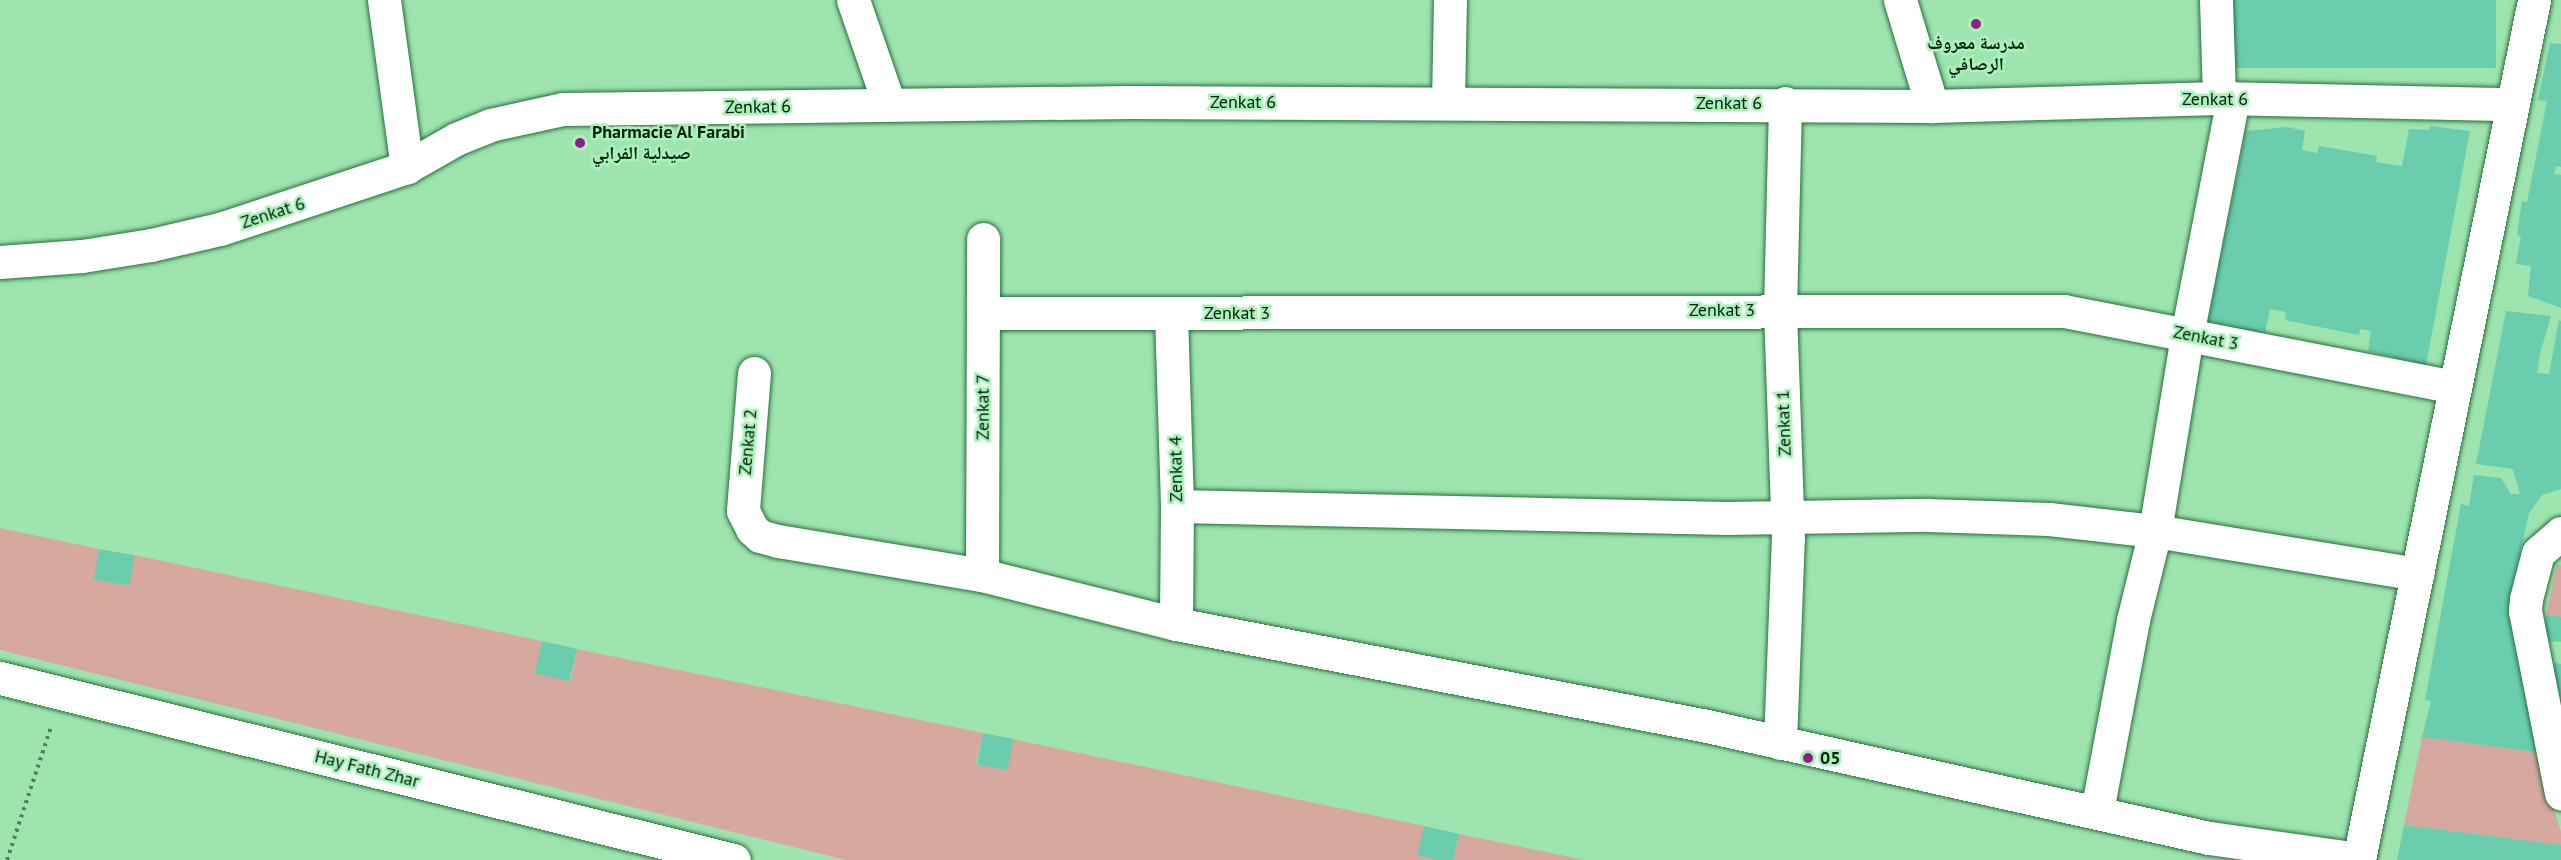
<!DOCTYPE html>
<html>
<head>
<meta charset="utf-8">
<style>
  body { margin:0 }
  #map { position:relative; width:2561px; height:860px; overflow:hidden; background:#9de4ae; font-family:"PT Sans","Noto Naskh Arabic",sans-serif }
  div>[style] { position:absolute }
  .green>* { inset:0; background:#d7a89f }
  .building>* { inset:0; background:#6acdae; transform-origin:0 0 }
  .path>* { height:4px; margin-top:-2px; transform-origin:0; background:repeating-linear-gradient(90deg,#4e7f5b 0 3px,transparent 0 7.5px) }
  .roads { filter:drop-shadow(0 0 2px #276e3e) drop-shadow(0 0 2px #276e3e) }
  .street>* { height:33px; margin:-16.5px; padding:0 16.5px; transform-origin:16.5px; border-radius:16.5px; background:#fff }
  .secondary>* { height:33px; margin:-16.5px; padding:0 16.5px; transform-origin:16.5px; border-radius:16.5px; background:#fff }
  .dots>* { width:16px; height:16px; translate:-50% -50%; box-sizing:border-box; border:3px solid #aaf2ba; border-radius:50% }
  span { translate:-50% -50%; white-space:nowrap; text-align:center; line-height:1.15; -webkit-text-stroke:5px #aaf2ba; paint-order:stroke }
  .poi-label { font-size:18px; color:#031f0c; font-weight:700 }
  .left { translate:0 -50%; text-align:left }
  .street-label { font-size:18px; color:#031f0c }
</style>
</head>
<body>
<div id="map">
  <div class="green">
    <div style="clip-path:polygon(0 528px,99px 549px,94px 579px,128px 586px,134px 555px,542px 641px,536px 673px,571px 680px,577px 649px,983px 733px,976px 764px,1006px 770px,1013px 739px,1424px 826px,1418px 855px,1439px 860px,846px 860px,0 650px)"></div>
    <div style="clip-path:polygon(2557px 565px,2561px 565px,2561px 617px,2546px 615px)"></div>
    <div style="clip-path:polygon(2422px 737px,2536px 752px,2561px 832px,2561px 845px,2404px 825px)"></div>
    <div style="clip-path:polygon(1459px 834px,1585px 860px,1453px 860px)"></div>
  </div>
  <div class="building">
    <div style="left:2229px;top:0;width:267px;height:68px"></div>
    <div style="clip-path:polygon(2550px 43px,2561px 44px,2561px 167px,2556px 166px,2554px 174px,2561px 175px,2561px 308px,2528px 296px,2531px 266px,2516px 264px,2521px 236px,2517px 235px,2522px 201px,2527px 202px,2547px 101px,2538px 100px)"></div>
    <div style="clip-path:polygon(2430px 126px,2470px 131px,2426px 365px,2368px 351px,2371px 331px,2360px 329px,2359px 335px,2285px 320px,2286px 312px,2270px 309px,2265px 334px,2208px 321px,2246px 131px,2287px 127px,2305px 131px,2302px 150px,2317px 153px,2319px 146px,2377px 156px,2376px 162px,2402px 166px,2409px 129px,2429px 130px)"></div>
    <div style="clip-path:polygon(2506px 311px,2551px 316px,2540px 353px,2537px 373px,2549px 374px,2559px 320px,2561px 321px,2561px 489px,2542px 495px,2529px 513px,2511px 595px,2536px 752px,2422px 737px,2431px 701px,2425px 700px,2461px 504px,2469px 506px,2474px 475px,2501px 478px,2511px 494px,2520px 494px,2513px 469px,2476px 464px)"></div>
    <div style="left:99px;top:549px;width:36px;height:31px;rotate:10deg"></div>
    <div style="clip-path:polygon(2546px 615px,2561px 617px,2561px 642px,2544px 641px)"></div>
    <div style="left:542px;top:641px;width:36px;height:33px;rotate:13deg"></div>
    <div style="clip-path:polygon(2548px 662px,2561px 664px,2561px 713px)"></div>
    <div style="left:983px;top:733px;width:31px;height:32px;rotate:11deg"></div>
    <div style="clip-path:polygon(2404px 825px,2561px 845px,2561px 860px,2397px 860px)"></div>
    <div style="left:1424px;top:826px;width:36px;height:30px;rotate:13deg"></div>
  </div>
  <div class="path">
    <div style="left:7px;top:860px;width:140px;rotate:-71.7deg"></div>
  </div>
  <div class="roads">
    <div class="street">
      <div style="left:384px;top:0;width:169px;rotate:82.2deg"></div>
      <div style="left:853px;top:0;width:110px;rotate:70.9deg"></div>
      <div style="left:1900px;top:0;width:111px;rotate:73.2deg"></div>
      <div style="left:2216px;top:0;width:98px;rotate:88.2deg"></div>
      <div style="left:1448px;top:102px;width:102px;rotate:-88.9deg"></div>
      <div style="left:0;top:262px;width:82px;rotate:-4.2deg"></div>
      <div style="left:82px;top:256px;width:70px;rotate:-9.1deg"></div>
      <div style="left:151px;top:245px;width:71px;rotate:-13.1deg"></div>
      <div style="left:220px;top:229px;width:197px;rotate:-18.3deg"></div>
      <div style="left:407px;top:167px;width:56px;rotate:-29.7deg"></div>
      <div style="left:456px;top:139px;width:37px;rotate:-22deg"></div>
      <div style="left:490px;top:125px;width:75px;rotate:-12.4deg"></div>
      <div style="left:563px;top:109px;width:567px;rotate:-0.71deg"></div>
      <div style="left:1130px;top:102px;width:802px;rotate:0.29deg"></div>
      <div style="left:1932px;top:106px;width:287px;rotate:-1.6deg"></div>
      <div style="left:2219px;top:98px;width:293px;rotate:1.2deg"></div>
      <div style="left:983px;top:313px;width:1081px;rotate:-0.11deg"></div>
      <div style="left:2064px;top:311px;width:398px;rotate:11deg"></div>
      <div style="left:1171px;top:314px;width:192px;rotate:88.2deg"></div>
      <div style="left:1177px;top:506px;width:118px;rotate:90.5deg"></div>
      <div style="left:754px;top:373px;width:138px;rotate:94.6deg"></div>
      <div style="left:743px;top:511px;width:20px;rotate:63deg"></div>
      <div style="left:752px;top:529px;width:11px;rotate:41deg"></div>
      <div style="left:760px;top:536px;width:19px;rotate:16deg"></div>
      <div style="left:778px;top:541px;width:207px;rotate:9.5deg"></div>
      <div style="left:982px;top:575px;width:200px;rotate:14.2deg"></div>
      <div style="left:1176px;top:624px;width:541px;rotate:10.87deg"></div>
      <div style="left:1707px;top:726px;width:514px;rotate:12.58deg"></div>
      <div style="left:2209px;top:838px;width:151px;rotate:8deg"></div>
      <div style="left:2359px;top:859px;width:877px;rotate:-78.48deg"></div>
      <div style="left:1177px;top:506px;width:550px;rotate:1.25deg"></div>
      <div style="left:1727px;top:518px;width:201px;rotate:-0.9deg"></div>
      <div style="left:1928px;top:515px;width:121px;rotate:1.9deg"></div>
      <div style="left:2049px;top:519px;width:107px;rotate:6.5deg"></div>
      <div style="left:2155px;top:531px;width:266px;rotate:9.3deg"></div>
      <div style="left:2561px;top:533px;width:30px;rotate:139deg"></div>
      <div style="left:2538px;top:553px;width:48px;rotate:104.6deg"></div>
      <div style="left:2526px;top:599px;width:12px;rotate:95deg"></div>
      <div style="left:2525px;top:611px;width:186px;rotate:78.8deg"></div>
      <div style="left:982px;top:575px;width:336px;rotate:-89.8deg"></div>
      <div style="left:1780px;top:743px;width:204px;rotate:-87.8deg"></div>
      <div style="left:1788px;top:539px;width:229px;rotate:-92deg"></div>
      <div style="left:1780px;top:310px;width:207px;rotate:-88.6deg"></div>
      <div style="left:2097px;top:811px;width:194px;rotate:-79.3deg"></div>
      <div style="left:2133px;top:620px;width:92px;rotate:-76.1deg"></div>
      <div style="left:2155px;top:531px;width:199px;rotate:-80.7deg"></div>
      <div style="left:2187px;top:335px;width:241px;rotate:-79deg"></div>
    </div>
    <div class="secondary">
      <div style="left:0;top:678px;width:756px;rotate:13.93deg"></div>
    </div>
  </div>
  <div class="dots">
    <div style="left:1976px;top:24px;background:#8c2085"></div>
    <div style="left:580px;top:143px;background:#8c2085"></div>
    <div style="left:1808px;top:758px;background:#8c2085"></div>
  </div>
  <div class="poi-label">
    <span style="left:1976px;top:54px">مدرسة معروف<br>الرصافي</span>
    <span class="left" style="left:592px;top:143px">Pharmacie Al Farabi<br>صيدلية الفرابي</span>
    <span class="left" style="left:1820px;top:758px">05</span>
  </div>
  <div class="street-label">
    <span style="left:2215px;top:99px">Zenkat 6</span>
    <span style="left:1243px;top:102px">Zenkat 6</span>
    <span style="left:1729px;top:103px">Zenkat 6</span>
    <span style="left:758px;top:107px;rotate:-1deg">Zenkat 6</span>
    <span style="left:273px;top:213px;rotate:-18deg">Zenkat 6</span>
    <span style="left:1722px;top:310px">Zenkat 3</span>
    <span style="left:1237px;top:313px">Zenkat 3</span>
    <span style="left:2206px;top:338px;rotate:11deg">Zenkat 3</span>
    <span style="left:983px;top:407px;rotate:-90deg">Zenkat 7</span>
    <span style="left:1784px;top:423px;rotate:-92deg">Zenkat 1</span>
    <span style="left:748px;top:442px;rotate:-85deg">Zenkat 2</span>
    <span style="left:1176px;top:469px;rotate:-91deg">Zenkat 4</span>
    <span style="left:367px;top:769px;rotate:14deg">Hay Fath Zhar</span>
  </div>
</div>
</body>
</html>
